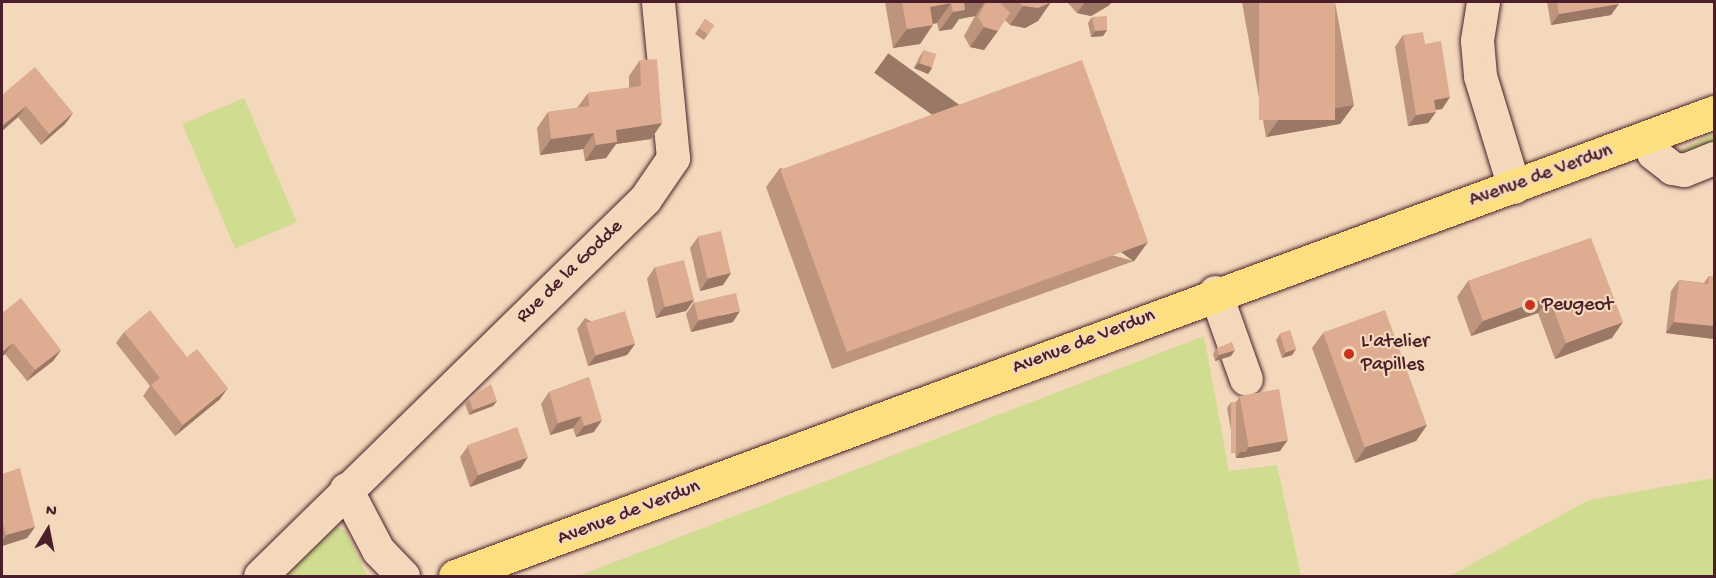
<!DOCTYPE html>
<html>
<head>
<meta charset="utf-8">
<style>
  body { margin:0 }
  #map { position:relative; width:1716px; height:578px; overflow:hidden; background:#f4d8bb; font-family:"Gochi Hand",sans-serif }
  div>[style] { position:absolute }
  .green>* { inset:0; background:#d0dc90; transform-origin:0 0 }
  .roads { filter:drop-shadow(0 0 2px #4a1f2b) drop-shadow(0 0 2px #4a1f2b) }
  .minor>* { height:33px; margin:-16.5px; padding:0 16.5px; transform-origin:16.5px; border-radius:16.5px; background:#f4d8bb }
  .major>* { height:33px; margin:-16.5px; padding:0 16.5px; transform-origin:16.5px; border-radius:16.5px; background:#fddf80 }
  .wall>* { inset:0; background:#bf947d; transform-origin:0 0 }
  .shaded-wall>* { inset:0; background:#9b7866; transform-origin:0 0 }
  .building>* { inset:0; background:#deac91; transform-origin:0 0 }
  .dots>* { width:16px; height:16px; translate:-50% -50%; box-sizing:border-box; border:3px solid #f4d8bb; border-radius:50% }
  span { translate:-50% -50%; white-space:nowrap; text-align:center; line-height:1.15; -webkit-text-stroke:4.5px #f4d8bb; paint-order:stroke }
  .street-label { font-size:20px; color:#4a1f2b }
  .poi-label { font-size:20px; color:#4a1f2b }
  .left { translate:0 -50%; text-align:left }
  .frame { position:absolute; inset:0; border:3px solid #4a1f2b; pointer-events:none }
  .north { position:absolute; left:18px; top:500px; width:60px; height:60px; -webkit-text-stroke:4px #f4d8bb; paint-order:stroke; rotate:10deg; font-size:16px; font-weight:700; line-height:24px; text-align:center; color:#4a1f2b }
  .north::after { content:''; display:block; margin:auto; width:21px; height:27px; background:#4a1f2b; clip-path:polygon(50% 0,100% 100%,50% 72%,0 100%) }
</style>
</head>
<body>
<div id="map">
  <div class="green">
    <div style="left:244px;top:98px;width:135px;height:67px;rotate:67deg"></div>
    <div style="clip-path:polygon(1714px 133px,1714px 148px,1692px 156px,1680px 150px)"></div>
    <div style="clip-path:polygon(1204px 336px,1229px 471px,1277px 465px,1301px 576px,578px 576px)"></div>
    <div style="clip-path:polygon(1714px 478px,1714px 576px,1450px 576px,1589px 500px)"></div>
    <div style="clip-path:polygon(334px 526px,346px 531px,367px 576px,283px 576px)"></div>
  </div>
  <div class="roads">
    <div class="minor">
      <div style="left:1483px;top:2px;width:39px;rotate:99deg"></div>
      <div style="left:1477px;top:41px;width:35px;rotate:85deg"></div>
      <div style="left:1480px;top:76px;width:116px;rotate:73deg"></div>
      <div style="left:1646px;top:137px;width:17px;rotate:66deg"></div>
      <div style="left:1653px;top:153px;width:24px;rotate:38deg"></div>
      <div style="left:1672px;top:168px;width:12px;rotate:9deg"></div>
      <div style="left:1684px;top:170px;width:32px;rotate:-22deg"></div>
      <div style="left:1215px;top:292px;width:92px;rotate:70.4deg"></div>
      <div style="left:346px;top:489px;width:69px;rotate:62.3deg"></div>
      <div style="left:378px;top:550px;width:36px;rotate:46deg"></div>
      <div style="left:260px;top:576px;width:539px;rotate:-44.4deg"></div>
      <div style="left:645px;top:199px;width:50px;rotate:-55.7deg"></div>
      <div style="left:673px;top:158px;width:157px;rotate:-95.5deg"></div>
    </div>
    <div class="major">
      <div style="left:455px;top:576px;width:1342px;rotate:-20.23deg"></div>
    </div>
  </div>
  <div class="wall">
    <div style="clip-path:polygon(885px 2px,1054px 2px,1051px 2px,1038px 21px,1025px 28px,1010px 25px,1005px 20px,984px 50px,970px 47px,964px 36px,975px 16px,959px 19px,952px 29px,939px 31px,937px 23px,933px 24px,920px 44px,893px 48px)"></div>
    <div style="clip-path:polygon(1067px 2px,1112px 2px,1108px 6px,1091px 16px,1077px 13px)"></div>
    <div style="clip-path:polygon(1242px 2px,1335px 2px,1354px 105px,1340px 124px,1266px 137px)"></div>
    <div style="clip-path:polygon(1547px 2px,1618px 2px,1611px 15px,1551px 25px)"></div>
    <div style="clip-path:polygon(1092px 17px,1107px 30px,1103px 36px,1091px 37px,1088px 23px)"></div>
    <div style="left:705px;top:19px;width:11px;height:18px;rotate:34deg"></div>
    <div style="clip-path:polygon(1403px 35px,1425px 44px,1450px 97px,1442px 109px,1435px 110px,1436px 112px,1428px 123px,1408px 126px,1395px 47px)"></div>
    <div style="clip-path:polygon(924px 50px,932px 68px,928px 74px,914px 68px,920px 56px)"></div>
    <div style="clip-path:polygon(640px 60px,662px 123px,651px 139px,616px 144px,606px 158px,585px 161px,583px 149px,540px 155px,537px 128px,548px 112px,577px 108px,588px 93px,629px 88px,629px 76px)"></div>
    <div style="clip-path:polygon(2px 95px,73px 113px,65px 124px,41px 145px,18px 117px,2px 131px)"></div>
    <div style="clip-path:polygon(780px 168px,1134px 261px,832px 369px,766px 187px)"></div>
    <div style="clip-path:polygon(698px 237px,731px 273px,723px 285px,700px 291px,690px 248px)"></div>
    <div style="clip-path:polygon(1591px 238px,1612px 338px,1555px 359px,1538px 313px,1471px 336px,1457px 297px,1468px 281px)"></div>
    <div style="clip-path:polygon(655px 267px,694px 300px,686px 311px,656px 318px,647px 279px)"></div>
    <div style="clip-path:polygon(1709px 276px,1714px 276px,1714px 339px,1666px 333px,1671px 291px,1679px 280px,1704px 283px)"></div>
    <div style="clip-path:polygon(694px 302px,733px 322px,691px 332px,686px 314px)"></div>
    <div style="clip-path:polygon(2px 313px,61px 350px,53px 361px,27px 381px,5px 354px)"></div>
    <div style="clip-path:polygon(585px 318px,635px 344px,627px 355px,588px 366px,577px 329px)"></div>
    <div style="clip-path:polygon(124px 332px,220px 399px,175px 436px,143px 396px,150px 386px,116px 343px)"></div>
    <div style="clip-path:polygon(1323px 333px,1427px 425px,1416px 441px,1355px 463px,1312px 348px)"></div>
    <div style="clip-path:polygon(1280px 334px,1296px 349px,1292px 355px,1282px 358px,1276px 340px)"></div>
    <div style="clip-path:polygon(1217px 348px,1231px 356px,1215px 361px,1213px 354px)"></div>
    <div style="clip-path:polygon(589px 377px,594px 432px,576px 437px,573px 428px,550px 435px,541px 404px,549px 392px)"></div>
    <div style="clip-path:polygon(1240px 397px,1280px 451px,1241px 458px,1236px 458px,1227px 408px,1231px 402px,1236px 402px)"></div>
    <div style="clip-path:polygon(469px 398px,497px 401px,493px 406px,469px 415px,465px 404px)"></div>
    <div style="clip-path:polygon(468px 446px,521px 468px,470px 487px,460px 457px)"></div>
    <div style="clip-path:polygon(2px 474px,35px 527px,27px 538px,2px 546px)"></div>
  </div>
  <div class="shaded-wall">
    <div style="clip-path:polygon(964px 2px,985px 2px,975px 16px,959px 19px,952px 29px,939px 31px,953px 12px)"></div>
    <div style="clip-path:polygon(1047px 2px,1054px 2px,1051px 2px,1038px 21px,1025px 28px,1010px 25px,1023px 6px)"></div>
    <div style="clip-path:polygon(1085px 2px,1112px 2px,1108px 6px,1091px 16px,1077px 13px)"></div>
    <div style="clip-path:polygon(951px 3px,937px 23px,917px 27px,930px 7px)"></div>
    <div style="clip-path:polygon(1619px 4px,1611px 15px,1551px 25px,1559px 14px)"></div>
    <div style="clip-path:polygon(933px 25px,920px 44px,893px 48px,907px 29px)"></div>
    <div style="clip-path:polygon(984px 27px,998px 31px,984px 50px,970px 47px)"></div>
    <div style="clip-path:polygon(1107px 30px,1103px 36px,1091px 37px,1095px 31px)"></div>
    <div style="clip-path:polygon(919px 63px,932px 68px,928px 74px,914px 68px)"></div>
    <div style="clip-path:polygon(1450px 97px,1442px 109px,1426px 111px,1434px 100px)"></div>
    <div style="clip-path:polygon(1354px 105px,1340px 124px,1266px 137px,1280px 118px)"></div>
    <div style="clip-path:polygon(26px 106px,18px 117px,2px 131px,2px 126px)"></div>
    <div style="clip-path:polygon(1436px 112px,1428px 123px,1408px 126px,1416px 115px)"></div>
    <div style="clip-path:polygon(73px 113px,65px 124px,41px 145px,49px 134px)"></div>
    <div style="clip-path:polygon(662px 123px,651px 139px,616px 144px,606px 158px,585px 161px,596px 145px,616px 130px)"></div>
    <div style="clip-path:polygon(594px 133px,583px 149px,540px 155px,551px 139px)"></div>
    <div style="left:1148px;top:242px;width:24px;height:321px;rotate:126deg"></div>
    <div style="clip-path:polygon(731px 273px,723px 285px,700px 291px,708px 279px)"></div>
    <div style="clip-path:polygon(1549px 297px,1538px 313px,1471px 336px,1483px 321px)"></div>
    <div style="clip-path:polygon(694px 300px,686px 311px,656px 318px,664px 307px)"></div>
    <div style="clip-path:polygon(740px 311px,733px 322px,691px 332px,698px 321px)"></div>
    <div style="clip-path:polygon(1623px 322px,1612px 338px,1555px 359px,1566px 343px)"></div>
    <div style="clip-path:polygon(1674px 322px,1714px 326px,1714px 339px,1666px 333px)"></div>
    <div style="clip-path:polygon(13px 343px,5px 354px,2px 357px,2px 352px)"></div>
    <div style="clip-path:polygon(635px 344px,627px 355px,588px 366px,596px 355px)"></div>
    <div style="clip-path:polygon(1296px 349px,1292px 355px,1282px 358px,1286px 352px)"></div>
    <div style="clip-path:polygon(61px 350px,53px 361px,27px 381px,35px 370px)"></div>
    <div style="clip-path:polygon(1235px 350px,1231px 356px,1215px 361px,1219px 355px)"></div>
    <div style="clip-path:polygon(228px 388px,220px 399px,175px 436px,183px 425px)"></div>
    <div style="clip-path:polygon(497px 401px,493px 406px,469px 415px,473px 410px)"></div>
    <div style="clip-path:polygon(581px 416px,573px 428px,550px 435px,558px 423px)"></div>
    <div style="clip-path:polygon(602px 420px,594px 432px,576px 437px,584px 426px)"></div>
    <div style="clip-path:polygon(1427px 425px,1416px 441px,1355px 463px,1366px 447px)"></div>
    <div style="clip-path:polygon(1288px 440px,1280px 451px,1241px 458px,1236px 458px,1240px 452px,1245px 452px,1249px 447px)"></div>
    <div style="clip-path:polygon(528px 457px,521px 468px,470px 487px,478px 475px)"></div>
    <div style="clip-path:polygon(35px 527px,27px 538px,2px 546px,2px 542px,6px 535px)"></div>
  </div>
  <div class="building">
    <div style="clip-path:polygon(902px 2px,964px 2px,965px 10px,953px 12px,951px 3px,930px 7px,933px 25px,907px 29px)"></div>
    <div style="clip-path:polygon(986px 2px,1000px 2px,1010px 13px,998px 31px,984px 27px,978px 17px)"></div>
    <div style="clip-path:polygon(1019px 2px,1052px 2px,1038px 8px,1023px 6px)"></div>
    <div style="left:1259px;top:2px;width:76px;height:118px"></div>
    <div style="clip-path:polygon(1557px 2px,1618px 2px,1619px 4px,1559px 14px)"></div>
    <div style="clip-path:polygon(1107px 16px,1107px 30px,1095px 31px,1092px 17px)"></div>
    <div style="left:705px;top:19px;width:11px;height:11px;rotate:34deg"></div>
    <div style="clip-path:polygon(1423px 32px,1425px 44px,1441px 41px,1450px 97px,1434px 100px,1436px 112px,1416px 115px,1403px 35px)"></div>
    <div style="left:924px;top:50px;width:13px;height:14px;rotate:18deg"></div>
    <div style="clip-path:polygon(657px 59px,662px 123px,616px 130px,617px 142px,596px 145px,594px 133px,551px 139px,548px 112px,589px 106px,588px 93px,641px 86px,640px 60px)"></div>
    <div style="left:1082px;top:60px;width:194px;height:321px;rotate:70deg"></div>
    <div style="clip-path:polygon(35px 67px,73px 113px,49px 134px,26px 106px,2px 126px,2px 95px)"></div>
    <div style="left:721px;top:231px;width:43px;height:24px;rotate:77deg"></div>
    <div style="clip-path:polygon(1591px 238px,1623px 322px,1566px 343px,1549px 297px,1483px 321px,1468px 281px)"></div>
    <div style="left:684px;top:260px;width:41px;height:30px;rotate:76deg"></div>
    <div style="clip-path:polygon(1709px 276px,1714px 276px,1714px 326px,1674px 322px,1679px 280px,1708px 284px)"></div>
    <div style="left:736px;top:293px;width:18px;height:43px;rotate:77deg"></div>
    <div style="clip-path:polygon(21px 298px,61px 350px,35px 370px,13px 343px,2px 352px,2px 313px)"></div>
    <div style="clip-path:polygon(150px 310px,187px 357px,197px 349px,228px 388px,183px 425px,151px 385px,160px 378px,124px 332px)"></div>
    <div style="left:1385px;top:310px;width:122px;height:66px;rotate:70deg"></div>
    <div style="left:625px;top:311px;width:34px;height:41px;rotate:73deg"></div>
    <div style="left:1290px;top:330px;width:20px;height:11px;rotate:72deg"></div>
    <div style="clip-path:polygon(1232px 342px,1235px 350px,1219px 355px,1217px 348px)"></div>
    <div style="clip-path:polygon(589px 377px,602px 420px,584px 426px,581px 416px,558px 423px,549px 392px)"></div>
    <div style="clip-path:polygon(491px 384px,497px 401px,473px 410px,469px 398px)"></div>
    <div style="left:1279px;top:389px;width:52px;height:40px;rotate:80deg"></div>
    <div style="left:1231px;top:402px;width:5px;height:51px"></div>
    <div style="left:517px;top:427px;width:32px;height:53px;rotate:70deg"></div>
    <div style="clip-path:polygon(20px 468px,35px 527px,6px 535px,2px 521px,2px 474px)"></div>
  </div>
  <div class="dots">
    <div style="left:1530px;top:305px;background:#c8321e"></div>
    <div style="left:1349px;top:354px;background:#c8321e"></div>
  </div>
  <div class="street-label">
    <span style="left:1541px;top:176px;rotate:-20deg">Avenue de Verdun</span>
    <span style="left:570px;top:272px;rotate:-44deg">Rue de la Godde</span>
    <span style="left:1084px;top:342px;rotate:-21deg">Avenue de Verdun</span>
    <span style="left:629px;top:513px;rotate:-21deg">Avenue de Verdun</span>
  </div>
  <div class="poi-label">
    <span class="left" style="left:1542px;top:305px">Peugeot</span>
    <span class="left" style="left:1361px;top:354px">L'atelier<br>Papilles</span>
  </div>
  <div class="frame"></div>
  <div class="north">N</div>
</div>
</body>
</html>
